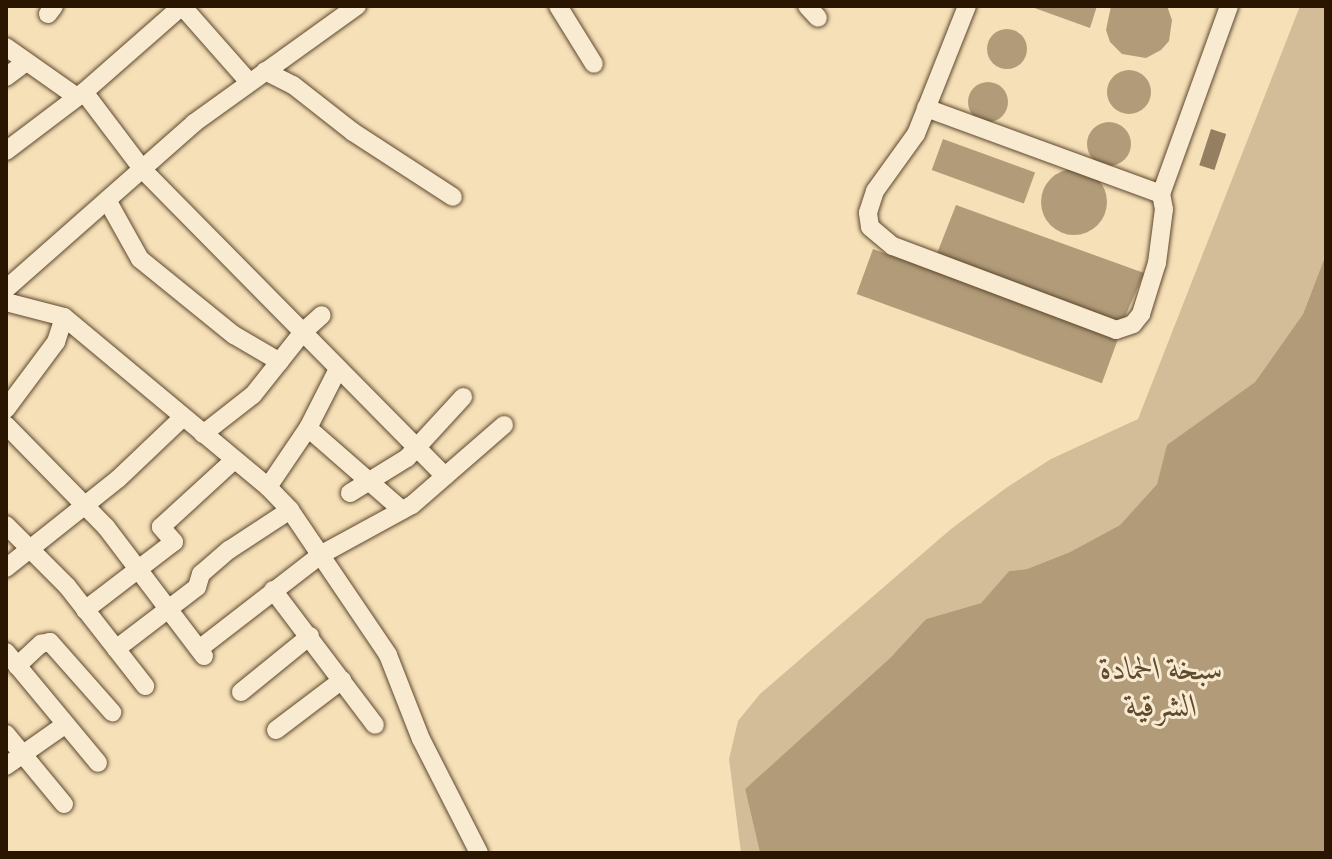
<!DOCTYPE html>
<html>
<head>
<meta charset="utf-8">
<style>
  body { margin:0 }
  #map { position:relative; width:1332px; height:859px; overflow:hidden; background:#f6e0b8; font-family:"IM FELL DW Pica",Amiri,serif }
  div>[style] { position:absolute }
  .green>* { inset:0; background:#d3bd99 }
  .water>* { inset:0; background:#b19b79; transform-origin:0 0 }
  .round { border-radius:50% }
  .building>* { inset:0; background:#947f60; transform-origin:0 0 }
  .roads { filter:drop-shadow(0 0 2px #5d482e) drop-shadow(0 0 2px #5d482e) }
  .minor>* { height:18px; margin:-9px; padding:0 9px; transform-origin:9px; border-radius:9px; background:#f9ebd1 }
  span { translate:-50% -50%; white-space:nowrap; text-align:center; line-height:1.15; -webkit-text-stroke:6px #f9ebd1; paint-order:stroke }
  .water-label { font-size:32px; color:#604b30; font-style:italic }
  .frame { position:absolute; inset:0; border:8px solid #2a1500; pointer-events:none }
</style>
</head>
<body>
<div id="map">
  <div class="green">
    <div style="clip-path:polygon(1300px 6px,1326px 6px,1326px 254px,1303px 314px,1255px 382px,1168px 445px,1157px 484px,1120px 525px,1070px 552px,1027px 569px,1009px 571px,981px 603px,926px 619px,890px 658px,745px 789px,760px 853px,741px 853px,729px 759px,738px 721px,760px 694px,951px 529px,1006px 488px,1051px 459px,1138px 419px)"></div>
  </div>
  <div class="water">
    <div style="clip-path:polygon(1029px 6px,1097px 6px,1090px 28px)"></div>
    <div style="clip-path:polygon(1111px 6px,1167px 6px,1172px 20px,1169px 41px,1161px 50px,1146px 58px,1122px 54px,1110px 42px,1106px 30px)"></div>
    <div class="round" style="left:987px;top:29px;width:40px;height:40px"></div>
    <div class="round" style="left:1107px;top:70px;width:44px;height:44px"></div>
    <div class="round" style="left:968px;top:82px;width:40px;height:40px"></div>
    <div class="round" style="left:1087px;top:122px;width:44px;height:44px"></div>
    <div style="left:943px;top:139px;width:98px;height:33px;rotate:20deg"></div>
    <div class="round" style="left:1041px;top:169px;width:66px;height:66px"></div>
    <div style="clip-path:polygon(956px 205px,1144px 273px,1124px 319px,1111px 321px,936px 256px)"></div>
    <div style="left:873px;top:249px;width:261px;height:48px;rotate:20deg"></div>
    <div style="clip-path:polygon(1326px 254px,1326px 853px,760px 853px,745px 789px,890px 658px,926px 619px,981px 603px,1009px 571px,1027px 569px,1070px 552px,1120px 525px,1157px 484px,1167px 445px,1255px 382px,1303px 314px)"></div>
  </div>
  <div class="building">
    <div style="left:1211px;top:129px;width:16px;height:38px;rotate:18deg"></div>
  </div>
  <div class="roads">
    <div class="minor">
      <div style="left:182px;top:6px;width:101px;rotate:48.6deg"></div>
      <div style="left:558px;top:6px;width:68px;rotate:58.2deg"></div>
      <div style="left:807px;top:6px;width:16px;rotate:47deg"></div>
      <div style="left:967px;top:6px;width:138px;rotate:111.7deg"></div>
      <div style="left:916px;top:134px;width:70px;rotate:125.7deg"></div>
      <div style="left:875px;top:191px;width:23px;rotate:108deg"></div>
      <div style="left:868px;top:213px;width:14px;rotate:82deg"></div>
      <div style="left:870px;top:227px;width:30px;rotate:40deg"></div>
      <div style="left:893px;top:246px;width:238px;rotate:20.6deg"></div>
      <div style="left:1116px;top:330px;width:18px;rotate:-19deg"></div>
      <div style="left:1133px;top:324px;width:13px;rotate:-51deg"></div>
      <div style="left:1141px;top:314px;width:53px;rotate:-72.6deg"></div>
      <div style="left:1157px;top:263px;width:54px;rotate:-82.6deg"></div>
      <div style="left:1164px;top:209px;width:15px;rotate:-101deg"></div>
      <div style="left:1161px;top:194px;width:200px;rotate:-70.1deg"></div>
      <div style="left:48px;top:14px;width:10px;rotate:-53deg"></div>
      <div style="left:6px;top:47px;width:87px;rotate:35.2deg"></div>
      <div style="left:265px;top:71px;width:31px;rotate:27deg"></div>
      <div style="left:293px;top:85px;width:76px;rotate:38.1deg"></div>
      <div style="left:353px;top:132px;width:119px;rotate:33deg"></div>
      <div style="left:6px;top:77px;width:25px;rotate:-37deg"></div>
      <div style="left:84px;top:92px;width:98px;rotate:52.9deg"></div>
      <div style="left:143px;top:170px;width:430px;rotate:45.4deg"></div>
      <div style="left:926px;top:108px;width:250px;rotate:20.1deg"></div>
      <div style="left:6px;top:151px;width:98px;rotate:-37.1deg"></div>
      <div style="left:84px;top:92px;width:130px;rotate:-41.3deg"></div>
      <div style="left:107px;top:200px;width:68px;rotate:60.8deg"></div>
      <div style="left:140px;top:259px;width:121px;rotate:39deg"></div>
      <div style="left:234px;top:335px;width:53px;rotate:30.4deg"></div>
      <div style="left:6px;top:289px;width:251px;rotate:-41.4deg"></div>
      <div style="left:194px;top:123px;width:201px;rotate:-35.7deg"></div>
      <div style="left:6px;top:302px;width:60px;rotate:14.5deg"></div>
      <div style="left:64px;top:317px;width:266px;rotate:39.8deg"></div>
      <div style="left:268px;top:487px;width:32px;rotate:46deg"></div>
      <div style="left:290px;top:510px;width:175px;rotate:55.9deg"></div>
      <div style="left:388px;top:655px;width:90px;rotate:68.6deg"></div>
      <div style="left:421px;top:739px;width:128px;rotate:63deg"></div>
      <div style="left:6px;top:409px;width:84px;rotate:-53.3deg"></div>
      <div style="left:56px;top:342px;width:26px;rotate:-72deg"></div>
      <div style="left:6px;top:425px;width:143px;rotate:45.6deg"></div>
      <div style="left:106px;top:527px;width:162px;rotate:52.8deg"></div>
      <div style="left:308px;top:428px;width:125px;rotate:41.1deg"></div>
      <div style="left:203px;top:434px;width:63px;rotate:-38deg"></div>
      <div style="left:253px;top:395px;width:80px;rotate:-51.6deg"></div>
      <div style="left:303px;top:332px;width:25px;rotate:-42deg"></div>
      <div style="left:268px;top:487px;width:71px;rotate:-55.9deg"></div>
      <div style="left:308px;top:428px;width:66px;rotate:-63deg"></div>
      <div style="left:350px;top:493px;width:67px;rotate:-31.6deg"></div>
      <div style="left:407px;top:458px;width:83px;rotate:-47.4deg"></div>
      <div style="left:6px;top:525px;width:86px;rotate:45deg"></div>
      <div style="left:67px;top:586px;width:127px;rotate:52deg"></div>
      <div style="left:6px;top:568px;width:143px;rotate:-38.5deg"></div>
      <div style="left:118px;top:479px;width:90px;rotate:-43.6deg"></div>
      <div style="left:273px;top:590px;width:169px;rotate:52.9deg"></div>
      <div style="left:85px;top:610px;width:112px;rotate:-37.4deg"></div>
      <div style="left:174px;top:542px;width:20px;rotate:-131deg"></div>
      <div style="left:161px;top:527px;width:99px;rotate:-42.5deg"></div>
      <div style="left:116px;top:649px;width:102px;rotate:-37.4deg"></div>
      <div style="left:197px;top:587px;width:14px;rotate:-73deg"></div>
      <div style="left:201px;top:574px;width:37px;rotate:-41deg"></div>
      <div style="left:229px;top:550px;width:73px;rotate:-33.3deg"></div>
      <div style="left:199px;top:649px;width:155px;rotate:-37.7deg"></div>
      <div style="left:322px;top:554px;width:102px;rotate:-28.6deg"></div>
      <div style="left:412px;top:505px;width:122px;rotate:-41deg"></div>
      <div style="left:6px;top:652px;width:144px;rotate:50.3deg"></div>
      <div style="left:17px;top:666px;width:33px;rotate:-43deg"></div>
      <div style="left:41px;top:644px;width:9px;rotate:-13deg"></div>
      <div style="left:50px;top:642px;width:94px;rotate:48.5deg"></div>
      <div style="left:241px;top:692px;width:89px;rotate:-39.1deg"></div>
      <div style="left:276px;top:730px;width:83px;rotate:-37.1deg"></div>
      <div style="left:6px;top:734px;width:91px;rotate:50.4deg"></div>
      <div style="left:6px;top:766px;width:73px;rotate:-35deg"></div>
    </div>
  </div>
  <div class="water-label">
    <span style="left:1162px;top:689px">سبخة الحمادة<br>الشرقية</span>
  </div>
  <div class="frame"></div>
</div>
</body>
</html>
